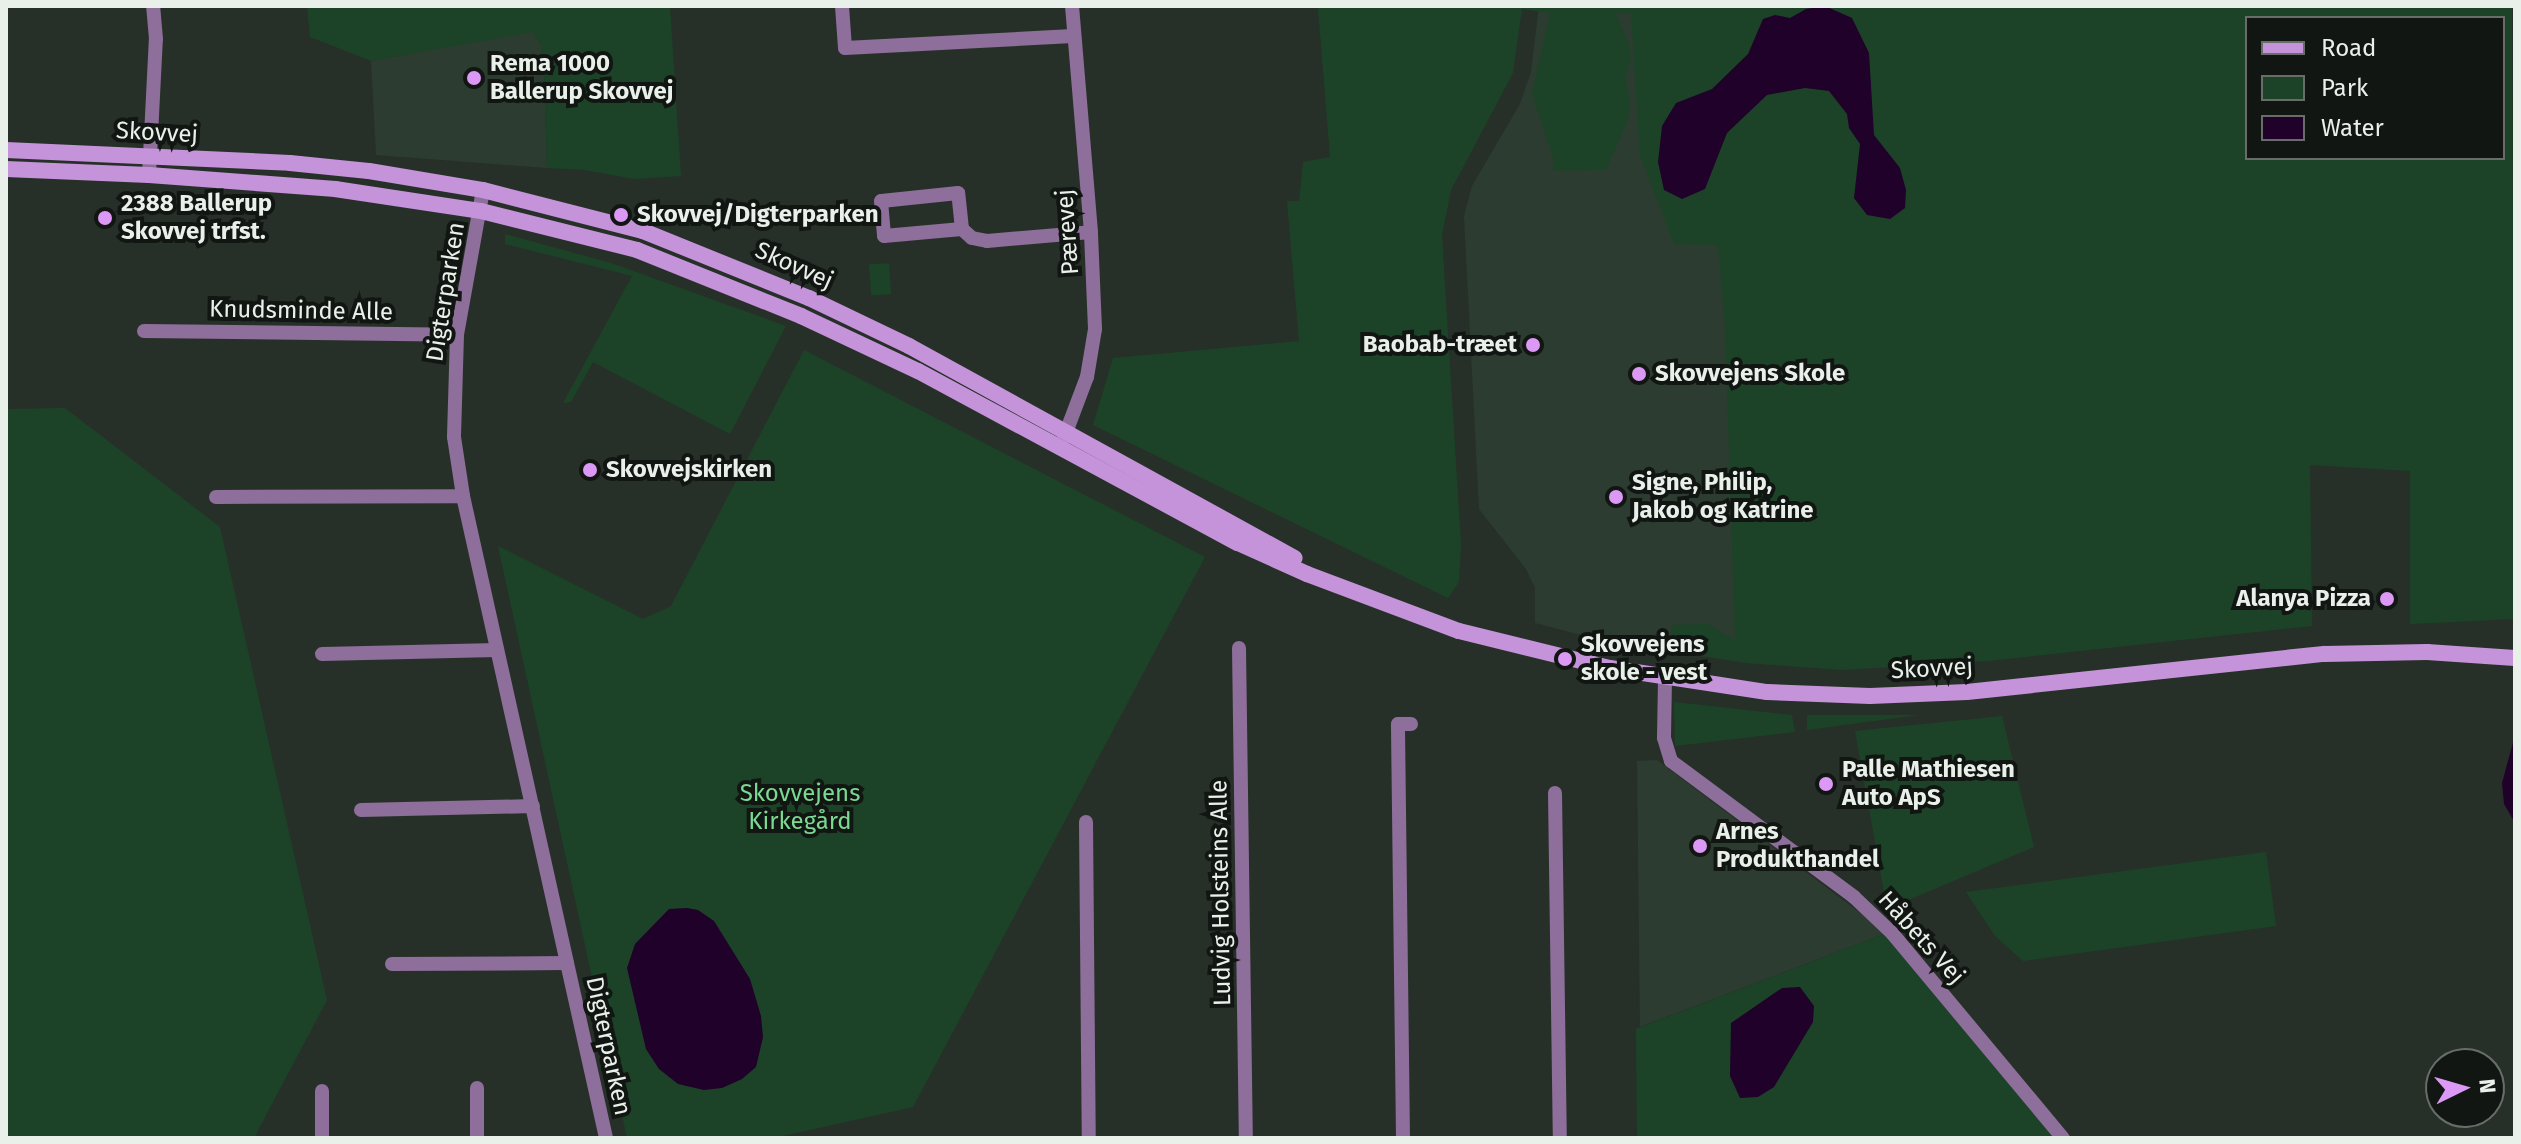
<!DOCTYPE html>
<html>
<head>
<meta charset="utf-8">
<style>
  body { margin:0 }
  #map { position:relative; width:2521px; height:1144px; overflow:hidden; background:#263028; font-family:"Fira Sans",sans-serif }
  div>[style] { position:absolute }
  .built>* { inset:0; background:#2d3c30 }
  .green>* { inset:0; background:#1c4327; transform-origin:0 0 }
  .water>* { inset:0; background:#1f0129 }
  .street>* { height:14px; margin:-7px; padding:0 7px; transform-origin:7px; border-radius:7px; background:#8e6e9a }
  .secondary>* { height:16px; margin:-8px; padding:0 8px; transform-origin:8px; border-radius:8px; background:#c593d9 }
  .dots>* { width:22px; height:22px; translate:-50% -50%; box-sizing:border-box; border:4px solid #121613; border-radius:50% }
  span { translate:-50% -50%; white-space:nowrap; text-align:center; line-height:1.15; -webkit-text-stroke:8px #121613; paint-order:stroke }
  .poi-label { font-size:24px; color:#e9f0ea; font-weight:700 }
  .left { translate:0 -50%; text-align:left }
  .right { translate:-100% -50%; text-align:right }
  .street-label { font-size:24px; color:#e9f0ea }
  .park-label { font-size:24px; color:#7ad992 }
  .frame { position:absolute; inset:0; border:8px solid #e9f0ea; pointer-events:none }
  .legend { position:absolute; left:2245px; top:16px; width:260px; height:144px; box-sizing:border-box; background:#121613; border:2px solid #686d69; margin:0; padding:10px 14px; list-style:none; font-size:24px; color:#e9f0ea }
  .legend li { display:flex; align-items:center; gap:16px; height:40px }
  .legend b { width:40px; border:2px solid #686d69 }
  .north { position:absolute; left:2425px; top:1048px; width:80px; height:80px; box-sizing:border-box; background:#121613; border:2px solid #686d69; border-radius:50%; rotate:85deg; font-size:22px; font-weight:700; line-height:32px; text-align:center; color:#e9f0ea }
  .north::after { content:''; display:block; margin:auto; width:28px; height:36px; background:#db99f5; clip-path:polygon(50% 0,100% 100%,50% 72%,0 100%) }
</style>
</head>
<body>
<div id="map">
  <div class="built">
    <div style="clip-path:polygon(1539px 6px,1786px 6px,1823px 666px,1758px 664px,1620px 645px,1535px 623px,1535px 588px,1526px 569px,1479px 509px,1464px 216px,1472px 186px,1520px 104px,1531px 72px)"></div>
    <div style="clip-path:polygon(532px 31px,541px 45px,544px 74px,547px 168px,376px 155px,371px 61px)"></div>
    <div style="clip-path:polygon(1657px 760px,1887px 933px,1640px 1027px,1637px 761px)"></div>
  </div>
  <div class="green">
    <div style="clip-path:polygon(307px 6px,670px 6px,681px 176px,634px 179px,585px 170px,547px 168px,544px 74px,541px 45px,532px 32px,371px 61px,310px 37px)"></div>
    <div style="clip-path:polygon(evenodd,1345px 6px,2512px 6px,2515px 619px,2410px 624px,2410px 471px,2310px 465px,2312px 626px,1989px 661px,1842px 670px,1746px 663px,1672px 651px,1671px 625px,1708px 624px,1735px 640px,1725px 327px,1718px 245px,1674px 244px,1640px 155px,1631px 14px,1616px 14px,1629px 45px,1631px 60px,1625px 76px,1630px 100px,1628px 120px,1606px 170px,1553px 171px,1553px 158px,1532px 94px,1550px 13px,1522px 9px,1513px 73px,1451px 190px,1442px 235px,1461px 544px,1459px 582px,1448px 598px,1093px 425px,1113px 358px,1299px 341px,1287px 201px,1299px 201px,1303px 162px,1330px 157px,1318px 8px,1345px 6px,2247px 18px,2503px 18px,2503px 158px,2247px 158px,2247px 18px)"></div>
    <div style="clip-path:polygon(505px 234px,611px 263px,786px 326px,730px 434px,593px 362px,571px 402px,563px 403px,632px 276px,505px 244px)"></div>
    <div style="left:889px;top:263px;width:31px;height:20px;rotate:86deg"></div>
    <div style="clip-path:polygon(804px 350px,1205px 557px,913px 1107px,774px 1138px,627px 1138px,498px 546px,643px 619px,671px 606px)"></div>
    <div style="clip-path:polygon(65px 408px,220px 527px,327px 1000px,254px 1138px,6px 1138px,6px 409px)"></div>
    <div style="clip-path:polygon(1674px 702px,1792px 715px,1795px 732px,1675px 746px)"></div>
    <div style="clip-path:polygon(1807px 715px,1919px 715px,1807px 730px)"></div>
    <div style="clip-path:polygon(2002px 716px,2034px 847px,1887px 909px,1855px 731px)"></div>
    <div style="clip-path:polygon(2266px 852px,2276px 926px,2023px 961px,1995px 936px,1966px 892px)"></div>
    <div style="clip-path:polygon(1887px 933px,2055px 1138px,1637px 1138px,1636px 1029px)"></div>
  </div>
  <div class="water">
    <div style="clip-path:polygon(1825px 6px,1852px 18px,1869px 53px,1874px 135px,1900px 168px,1906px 190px,1905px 208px,1890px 219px,1867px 215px,1854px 198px,1860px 144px,1849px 128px,1847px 114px,1829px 91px,1805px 88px,1767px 95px,1727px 133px,1705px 189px,1682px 199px,1664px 190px,1658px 162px,1662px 126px,1676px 103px,1712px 89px,1748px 54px,1763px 19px,1775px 15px,1790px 18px,1806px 9px)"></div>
    <div style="clip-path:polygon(2515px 735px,2515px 823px,2504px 804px,2502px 783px)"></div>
    <div style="clip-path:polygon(687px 908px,698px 910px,714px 921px,750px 979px,761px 1016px,763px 1037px,756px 1067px,742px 1079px,722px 1088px,704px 1090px,678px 1084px,659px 1069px,646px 1049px,627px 968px,635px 944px,669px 909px)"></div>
    <div style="clip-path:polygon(1800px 987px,1814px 1006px,1813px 1022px,1774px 1087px,1758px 1097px,1740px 1098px,1730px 1076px,1731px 1023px,1782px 988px)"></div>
  </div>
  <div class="street">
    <div style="left:842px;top:6px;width:42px;rotate:85.9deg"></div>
    <div style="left:845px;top:48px;width:228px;rotate:-3deg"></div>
    <div style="left:149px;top:175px;width:136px;rotate:-87.1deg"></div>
    <div style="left:156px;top:39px;width:33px;rotate:-95deg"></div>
    <div style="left:483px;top:190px;width:147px;rotate:100.2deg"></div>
    <div style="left:457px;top:335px;width:102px;rotate:91.7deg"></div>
    <div style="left:454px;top:437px;width:60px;rotate:81.3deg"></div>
    <div style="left:463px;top:496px;width:658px;rotate:77.44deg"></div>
    <div style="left:962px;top:229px;width:36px;rotate:-96deg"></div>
    <div style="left:958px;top:193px;width:77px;rotate:174.1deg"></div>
    <div style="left:881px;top:201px;width:35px;rotate:85deg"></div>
    <div style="left:884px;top:236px;width:78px;rotate:-5.1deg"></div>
    <div style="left:962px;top:229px;width:13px;rotate:42deg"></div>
    <div style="left:972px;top:238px;width:15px;rotate:11deg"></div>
    <div style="left:987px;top:241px;width:104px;rotate:-4.9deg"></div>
    <div style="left:144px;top:331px;width:313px;rotate:0.7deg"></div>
    <div style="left:1062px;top:443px;width:71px;rotate:-69.3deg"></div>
    <div style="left:1087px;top:377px;width:49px;rotate:-80.5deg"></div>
    <div style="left:1095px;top:329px;width:97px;rotate:-92.4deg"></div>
    <div style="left:1091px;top:232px;width:227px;rotate:-94.8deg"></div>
    <div style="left:216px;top:497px;width:247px;rotate:-0.2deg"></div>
    <div style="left:1239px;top:648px;width:490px;rotate:89.2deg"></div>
    <div style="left:322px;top:654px;width:175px;rotate:-1.3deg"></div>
    <div style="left:1665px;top:679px;width:59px;rotate:91deg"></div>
    <div style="left:1664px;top:738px;width:24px;rotate:73deg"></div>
    <div style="left:1671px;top:761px;width:228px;rotate:36.6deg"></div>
    <div style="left:1854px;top:897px;width:52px;rotate:43.5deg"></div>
    <div style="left:1892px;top:933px;width:267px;rotate:50.2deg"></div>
    <div style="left:1555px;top:793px;width:345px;rotate:89.2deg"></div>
    <div style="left:361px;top:810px;width:172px;rotate:-1.3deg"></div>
    <div style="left:1086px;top:822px;width:316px;rotate:89.5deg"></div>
    <div style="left:392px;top:964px;width:175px;rotate:-0.3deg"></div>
    <div style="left:477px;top:1088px;width:50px;rotate:90deg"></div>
    <div style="left:322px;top:1091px;width:47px;rotate:90deg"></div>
    <div style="left:1403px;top:1138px;width:414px;rotate:-90.7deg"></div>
    <div style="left:1398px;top:724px;width:13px"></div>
  </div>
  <div class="secondary">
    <div style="left:6px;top:150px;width:284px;rotate:2.6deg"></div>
    <div style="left:290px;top:163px;width:79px;rotate:5.8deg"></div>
    <div style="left:369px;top:171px;width:116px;rotate:9.5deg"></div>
    <div style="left:483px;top:190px;width:165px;rotate:14.4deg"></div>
    <div style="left:643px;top:231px;width:179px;rotate:22deg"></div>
    <div style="left:809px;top:298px;width:111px;rotate:25.6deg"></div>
    <div style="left:909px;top:346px;width:440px;rotate:28.8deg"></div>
    <div style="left:6px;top:169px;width:143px;rotate:2.4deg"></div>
    <div style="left:149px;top:175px;width:187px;rotate:4.3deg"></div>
    <div style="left:335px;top:189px;width:148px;rotate:8.6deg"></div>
    <div style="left:481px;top:211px;width:161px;rotate:14deg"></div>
    <div style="left:637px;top:250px;width:177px;rotate:21.9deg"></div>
    <div style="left:801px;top:316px;width:129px;rotate:25.2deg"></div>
    <div style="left:918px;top:371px;width:363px;rotate:28.3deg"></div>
    <div style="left:1238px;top:543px;width:76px;rotate:24.2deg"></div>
    <div style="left:1307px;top:574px;width:162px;rotate:20.6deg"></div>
    <div style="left:1459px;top:631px;width:155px;rotate:13.8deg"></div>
    <div style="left:1610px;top:668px;width:159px;rotate:8.7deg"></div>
    <div style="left:1767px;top:692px;width:103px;rotate:2.2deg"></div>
    <div style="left:1870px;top:696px;width:97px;rotate:-2.4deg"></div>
    <div style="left:1967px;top:692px;width:359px;rotate:-6.1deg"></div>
    <div style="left:2324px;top:654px;width:103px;rotate:-1.1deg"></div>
    <div style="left:2427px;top:652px;width:88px;rotate:3.9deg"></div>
  </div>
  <div class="dots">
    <div style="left:474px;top:78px;background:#db99f5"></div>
    <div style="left:621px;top:215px;background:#db99f5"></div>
    <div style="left:105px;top:218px;background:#db99f5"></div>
    <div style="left:1533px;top:345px;background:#db99f5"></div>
    <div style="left:1639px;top:374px;background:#db99f5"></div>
    <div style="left:590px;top:470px;background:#db99f5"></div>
    <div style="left:1616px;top:497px;background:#db99f5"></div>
    <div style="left:2387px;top:599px;background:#db99f5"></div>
    <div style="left:1565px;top:659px;background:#db99f5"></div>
    <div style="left:1826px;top:784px;background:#db99f5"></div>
    <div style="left:1700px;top:846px;background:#db99f5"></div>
  </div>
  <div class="poi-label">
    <span class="left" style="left:490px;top:78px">Rema 1000<br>Ballerup Skovvej</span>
    <span class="left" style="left:121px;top:218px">2388 Ballerup<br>Skovvej trfst.</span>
    <span class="left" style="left:637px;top:215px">Skovvej/Digterparken</span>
    <span class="right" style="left:1517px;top:345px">Baobab-træet</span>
    <span class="left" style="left:1655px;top:374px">Skovvejens Skole</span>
    <span class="left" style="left:606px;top:470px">Skovvejskirken</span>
    <span class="left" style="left:1632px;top:497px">Signe, Philip,<br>Jakob og Katrine</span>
    <span class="right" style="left:2371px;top:599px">Alanya Pizza</span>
    <span class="left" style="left:1581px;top:659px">Skovvejens<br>skole - vest</span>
    <span class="left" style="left:1842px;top:784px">Palle Mathiesen<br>Auto ApS</span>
    <span class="left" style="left:1716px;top:846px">Arnes<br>Produkthandel</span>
  </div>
  <div class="street-label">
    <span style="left:157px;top:133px;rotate:3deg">Skovvej</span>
    <span style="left:1068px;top:232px;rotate:-94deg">Pærevej</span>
    <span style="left:794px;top:266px;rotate:24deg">Skovvej</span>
    <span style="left:446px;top:292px;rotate:-81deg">Digterparken</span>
    <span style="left:301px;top:311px;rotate:1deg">Knudsminde Alle</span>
    <span style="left:1932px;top:669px;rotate:-3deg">Skovvej</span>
    <span style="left:1221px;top:893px;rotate:-91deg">Ludvig Holsteins Alle</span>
    <span style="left:1921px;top:938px;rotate:48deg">Håbets Vej</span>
    <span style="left:608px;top:1046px;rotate:78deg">Digterparken</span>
  </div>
  <div class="park-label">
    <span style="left:800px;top:808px">Skovvejens<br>Kirkegård</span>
  </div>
  <div class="frame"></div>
  <ul class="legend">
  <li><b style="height:10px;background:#c593d9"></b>Road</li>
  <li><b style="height:22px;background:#1c4327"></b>Park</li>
  <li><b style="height:22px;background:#1f0129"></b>Water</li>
  </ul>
  <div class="north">N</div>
</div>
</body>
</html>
